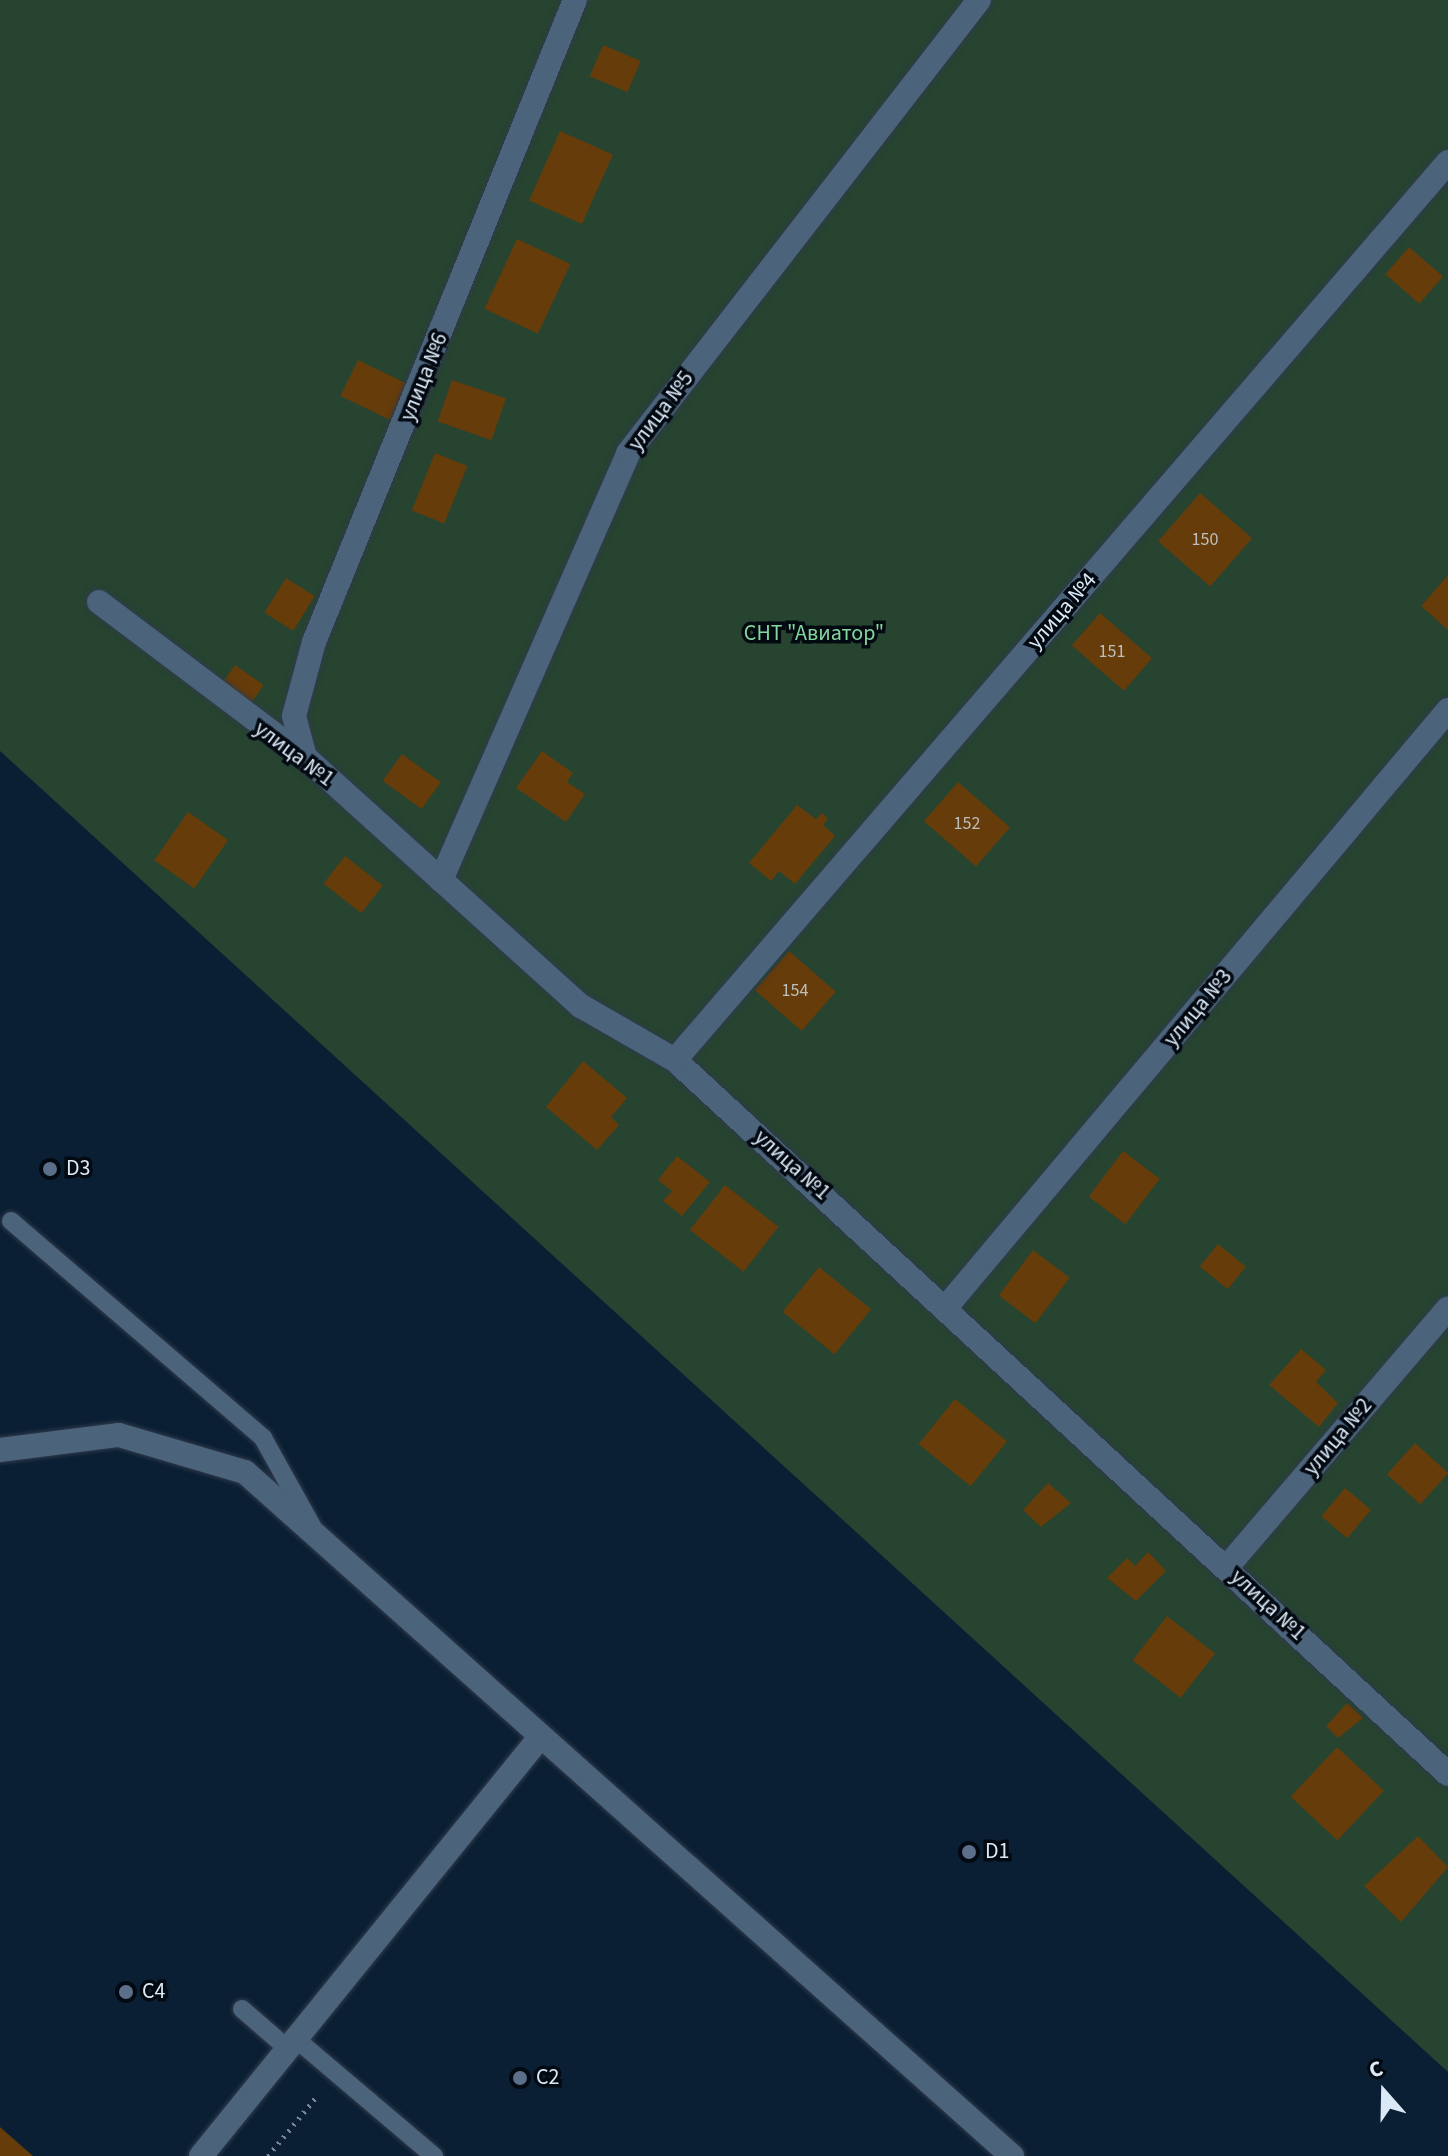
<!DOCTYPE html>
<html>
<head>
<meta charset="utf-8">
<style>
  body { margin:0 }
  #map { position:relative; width:1448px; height:2156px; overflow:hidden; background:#0a1f33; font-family:"Source Sans 3",sans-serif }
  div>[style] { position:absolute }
  .green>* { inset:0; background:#264430 }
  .building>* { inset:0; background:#653c0a; transform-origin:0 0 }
  .path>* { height:5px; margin-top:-2.5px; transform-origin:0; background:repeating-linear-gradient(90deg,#778999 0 2px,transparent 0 8px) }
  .roads { filter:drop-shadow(0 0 2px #303a4b) drop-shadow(0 0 2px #303a4b) }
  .lane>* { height:18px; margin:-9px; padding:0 9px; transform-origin:9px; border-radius:9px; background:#4b637b }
  .street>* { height:24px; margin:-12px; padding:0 12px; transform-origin:12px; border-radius:12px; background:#4b637b }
  .secondary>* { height:24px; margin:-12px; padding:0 12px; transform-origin:12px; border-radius:12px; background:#4b637b }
  .dots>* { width:22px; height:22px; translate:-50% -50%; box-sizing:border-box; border:4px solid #030911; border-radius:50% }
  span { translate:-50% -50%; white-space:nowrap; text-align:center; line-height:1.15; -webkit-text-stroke:7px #030911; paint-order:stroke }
  .number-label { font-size:18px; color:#bebebc }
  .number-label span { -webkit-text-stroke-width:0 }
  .street-label { font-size:22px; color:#dbe9f7 }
  .park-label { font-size:22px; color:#83d69f }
  .poi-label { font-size:22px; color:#dbe9f7 }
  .left { translate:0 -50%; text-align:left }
  .north { position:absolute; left:1344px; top:2052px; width:80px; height:80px; -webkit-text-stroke:6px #030911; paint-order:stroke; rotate:340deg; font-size:22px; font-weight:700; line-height:32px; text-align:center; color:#dbe9f7 }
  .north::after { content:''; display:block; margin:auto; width:28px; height:36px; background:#dbe9f7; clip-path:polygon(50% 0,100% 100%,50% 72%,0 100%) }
</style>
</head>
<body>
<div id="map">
  <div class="green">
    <div style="clip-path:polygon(0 0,1448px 0,1448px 2072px,0 751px)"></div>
  </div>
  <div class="building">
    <div style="left:603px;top:45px;width:41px;height:34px;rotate:23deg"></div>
    <div style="left:560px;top:131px;width:58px;height:76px;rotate:24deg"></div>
    <div style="left:517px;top:239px;width:59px;height:77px;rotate:25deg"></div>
    <div style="left:1409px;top:247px;width:45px;height:36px;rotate:41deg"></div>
    <div style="left:358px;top:360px;width:55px;height:40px;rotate:26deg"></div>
    <div style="left:452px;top:380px;width:57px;height:44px;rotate:19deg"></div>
    <div style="left:435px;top:453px;width:35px;height:62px;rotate:22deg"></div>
    <div style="left:1200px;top:493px;width:69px;height:64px;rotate:41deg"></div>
    <div style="clip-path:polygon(1448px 575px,1448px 630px,1421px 606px)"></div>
    <div style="left:286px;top:578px;width:34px;height:41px;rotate:32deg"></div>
    <div style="left:1100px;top:613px;width:69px;height:43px;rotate:41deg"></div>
    <div style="left:235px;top:665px;width:35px;height:32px;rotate:35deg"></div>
    <div style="clip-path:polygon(542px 751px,573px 773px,567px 782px,585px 794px,566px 822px,516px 788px)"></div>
    <div style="left:402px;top:754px;width:48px;height:33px;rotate:36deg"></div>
    <div style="left:958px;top:782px;width:69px;height:52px;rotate:41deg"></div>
    <div style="clip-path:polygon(797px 805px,816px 819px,822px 813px,828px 819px,823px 825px,835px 836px,795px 884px,779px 871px,771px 881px,749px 863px)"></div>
    <div style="left:188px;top:812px;width:49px;height:59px;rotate:35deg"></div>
    <div style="left:345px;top:856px;width:48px;height:35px;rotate:38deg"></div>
    <div style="left:789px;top:951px;width:62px;height:52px;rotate:41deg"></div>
    <div style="clip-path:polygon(583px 1061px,627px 1098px,611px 1117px,619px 1125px,597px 1150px,546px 1107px)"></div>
    <div style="left:1123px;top:1151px;width:46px;height:57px;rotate:37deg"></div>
    <div style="clip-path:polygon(677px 1156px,710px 1182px,682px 1216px,663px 1201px,672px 1191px,658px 1180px)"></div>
    <div style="left:725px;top:1185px;width:68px;height:57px;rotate:38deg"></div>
    <div style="left:1218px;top:1244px;width:36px;height:29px;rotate:39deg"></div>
    <div style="left:1033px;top:1250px;width:46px;height:57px;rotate:37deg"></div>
    <div style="left:819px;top:1267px;width:67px;height:58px;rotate:39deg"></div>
    <div style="clip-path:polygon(1301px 1349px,1326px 1370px,1316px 1382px,1338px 1403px,1319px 1427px,1269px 1385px)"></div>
    <div style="left:955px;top:1399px;width:67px;height:58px;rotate:39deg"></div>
    <div style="left:1415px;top:1443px;width:45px;height:42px;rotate:42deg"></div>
    <div style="clip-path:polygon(1048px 1483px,1071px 1503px,1041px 1527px,1023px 1510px)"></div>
    <div style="left:1345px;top:1488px;width:34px;height:37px;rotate:40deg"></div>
    <div style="clip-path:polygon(1148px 1552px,1166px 1571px,1136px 1601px,1107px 1578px,1127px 1558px,1135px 1566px)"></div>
    <div style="left:1167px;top:1616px;width:61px;height:56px;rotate:38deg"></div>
    <div style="clip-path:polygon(1347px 1703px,1363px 1718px,1338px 1738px,1326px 1726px)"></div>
    <div style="left:1337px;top:1747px;width:64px;height:68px;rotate:43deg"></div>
    <div style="clip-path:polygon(1418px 1836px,1448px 1867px,1401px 1922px,1364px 1886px)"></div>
    <div style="clip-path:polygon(0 2127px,33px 2156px,0 2156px)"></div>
  </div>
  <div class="path">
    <div style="left:268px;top:2156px;width:79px;rotate:-50.7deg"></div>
  </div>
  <div class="roads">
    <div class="lane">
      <div style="left:11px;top:1221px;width:333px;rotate:40.7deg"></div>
      <div style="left:263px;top:1438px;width:101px;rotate:60.9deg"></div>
      <div style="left:242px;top:2009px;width:61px;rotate:41deg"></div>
      <div style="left:296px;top:2039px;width:181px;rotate:40.3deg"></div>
    </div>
    <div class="street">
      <div style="left:99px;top:602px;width:258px;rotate:37deg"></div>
      <div style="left:305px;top:757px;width:372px;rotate:42.1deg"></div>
      <div style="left:581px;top:1006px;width:108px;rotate:29.9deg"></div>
      <div style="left:675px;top:1060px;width:1052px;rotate:42.73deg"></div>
      <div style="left:305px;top:757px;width:42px;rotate:-105deg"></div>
      <div style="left:294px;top:716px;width:77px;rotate:-74.9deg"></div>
      <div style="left:314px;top:642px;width:693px;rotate:-67.88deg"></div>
      <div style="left:441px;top:880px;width:466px;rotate:-66.3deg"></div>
      <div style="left:628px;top:453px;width:573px;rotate:-52.23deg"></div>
      <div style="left:675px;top:1060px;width:1185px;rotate:-49.28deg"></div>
      <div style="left:947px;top:1306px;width:779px;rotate:-49.95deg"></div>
      <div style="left:1227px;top:1567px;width:340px;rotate:-49.5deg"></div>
    </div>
    <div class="secondary">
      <div style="left:0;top:1450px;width:120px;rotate:-7.2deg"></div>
      <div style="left:119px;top:1435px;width:131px;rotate:16.4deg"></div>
      <div style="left:245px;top:1472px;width:1028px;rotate:41.73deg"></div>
      <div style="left:201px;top:2156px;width:540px;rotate:-51.01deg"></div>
    </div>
  </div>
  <div class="dots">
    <div style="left:50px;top:1169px;background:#5c6f8a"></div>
    <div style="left:969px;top:1852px;background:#5c6f8a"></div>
    <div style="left:126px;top:1992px;background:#5c6f8a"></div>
    <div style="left:520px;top:2078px;background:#5c6f8a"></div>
  </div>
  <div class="number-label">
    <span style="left:1205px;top:540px">150</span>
    <span style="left:1112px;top:652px">151</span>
    <span style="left:967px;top:824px">152</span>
    <span style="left:795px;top:991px">154</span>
  </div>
  <div class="street-label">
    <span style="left:424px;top:377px;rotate:-68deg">улица №6</span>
    <span style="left:661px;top:411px;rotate:-53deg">улица №5</span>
    <span style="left:1062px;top:611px;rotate:-49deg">улица №4</span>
    <span style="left:294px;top:754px;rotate:37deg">улица №1</span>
    <span style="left:1198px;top:1008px;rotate:-50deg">улица №3</span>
    <span style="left:792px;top:1165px;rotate:42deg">улица №1</span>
    <span style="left:1338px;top:1437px;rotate:-50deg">улица №2</span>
    <span style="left:1268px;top:1605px;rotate:43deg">улица №1</span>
  </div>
  <div class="park-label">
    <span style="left:814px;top:634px">СНТ "Авиатор"</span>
  </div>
  <div class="poi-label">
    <span class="left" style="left:66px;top:1169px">D3</span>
    <span class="left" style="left:985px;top:1852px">D1</span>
    <span class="left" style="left:142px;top:1992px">C4</span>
    <span class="left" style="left:536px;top:2078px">C2</span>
  </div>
  <div class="north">С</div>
</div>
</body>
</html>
